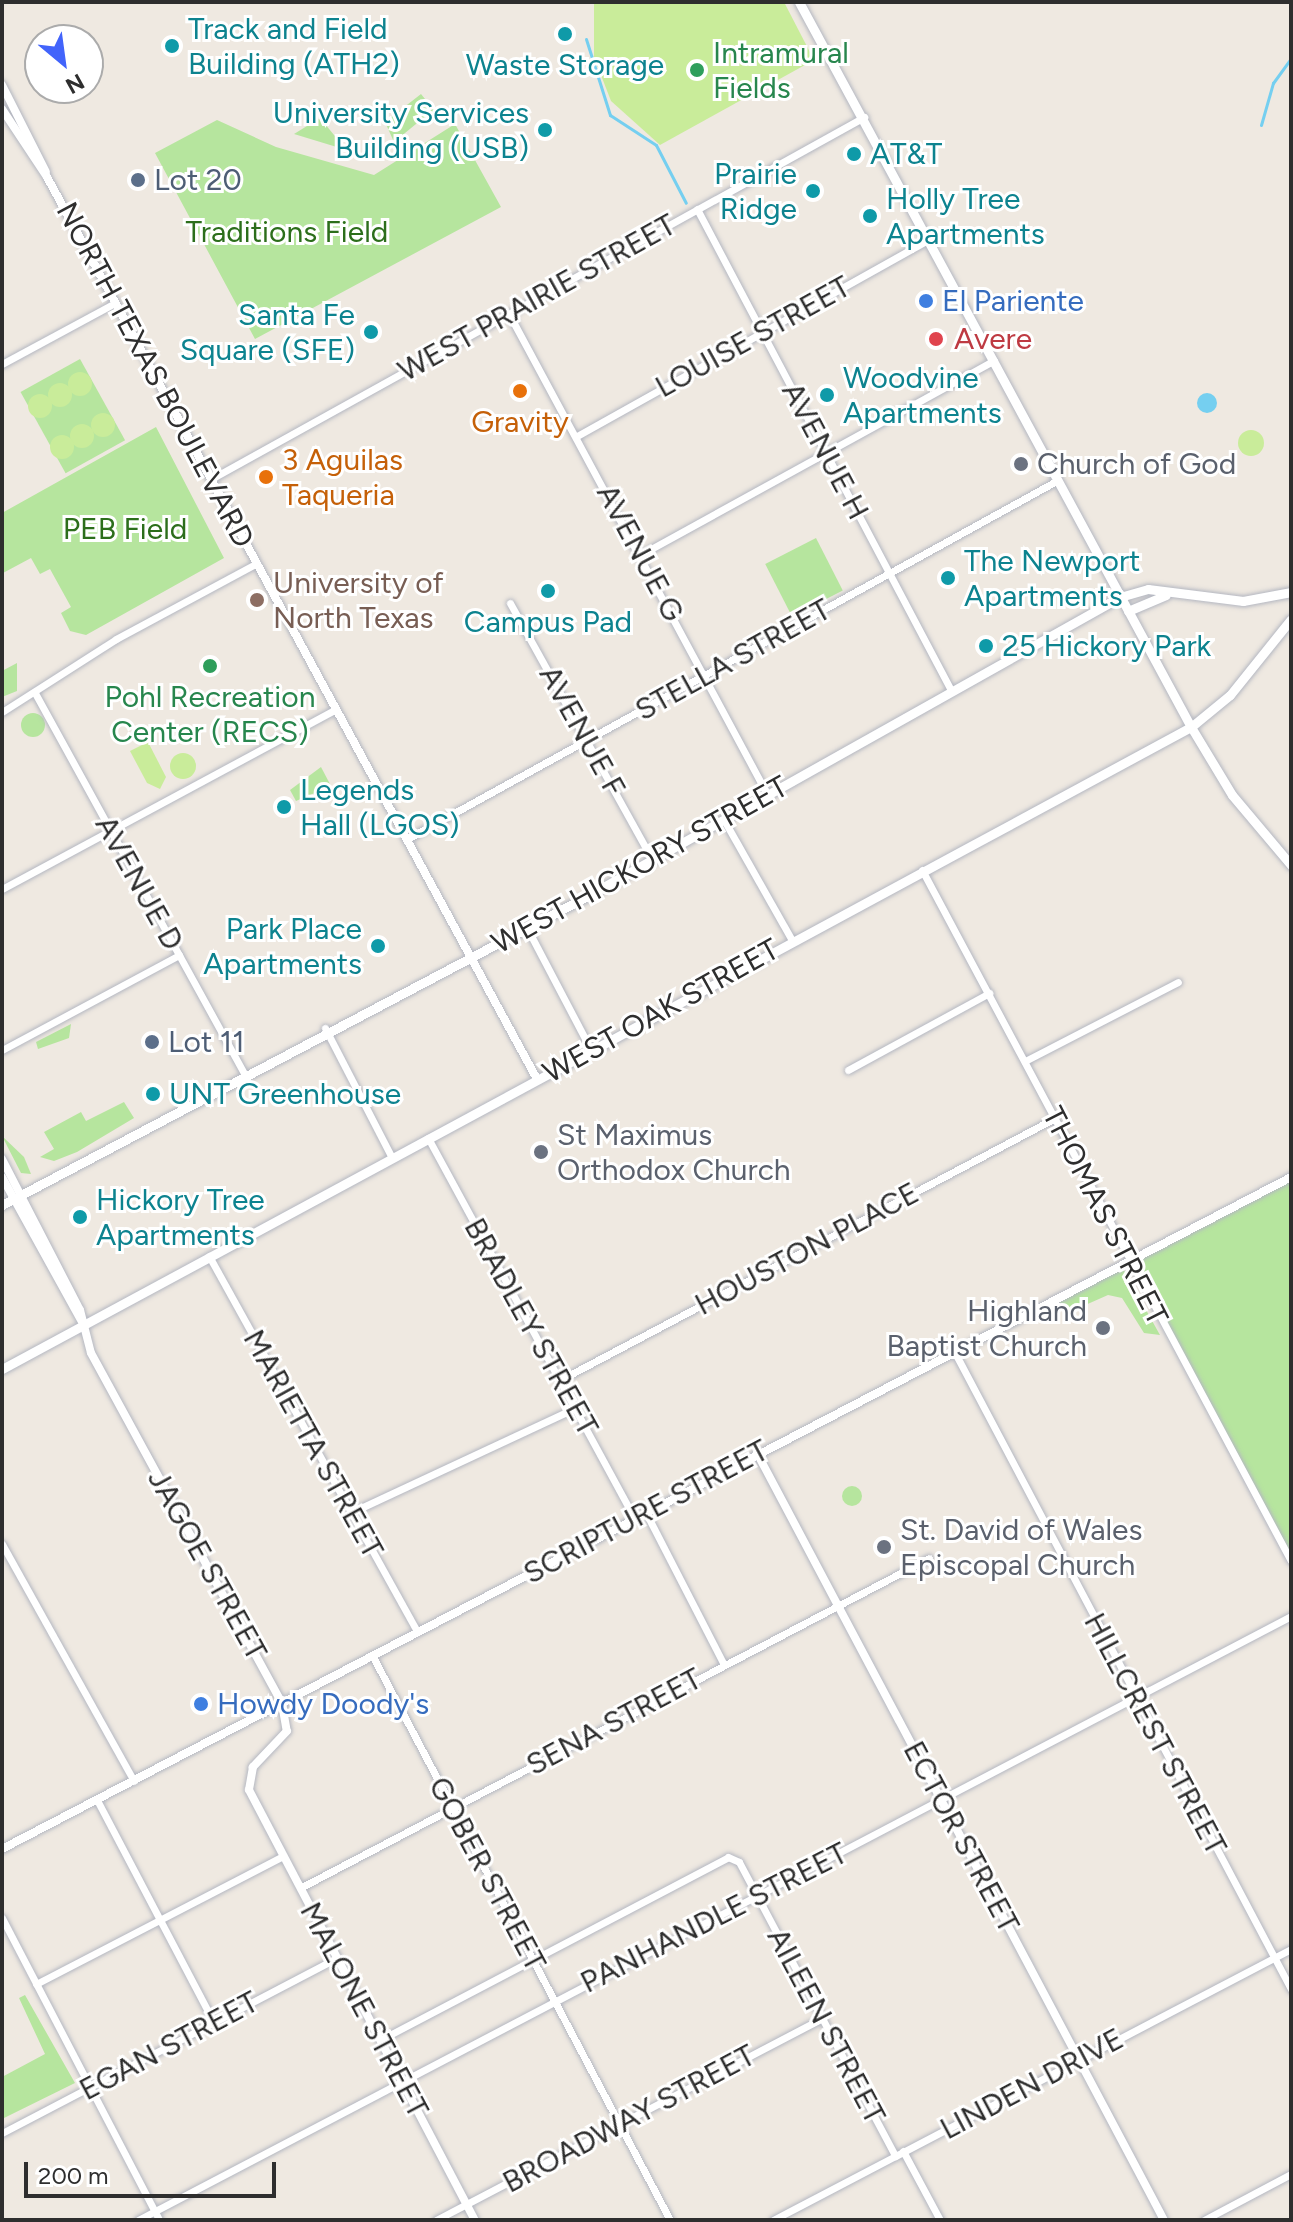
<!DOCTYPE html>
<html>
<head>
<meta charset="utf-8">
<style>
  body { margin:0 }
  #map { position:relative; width:1293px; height:2222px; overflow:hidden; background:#efe9e1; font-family:Figtree,sans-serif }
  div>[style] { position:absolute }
  .green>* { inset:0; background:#b6e59e; transform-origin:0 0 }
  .round { border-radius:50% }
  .pitch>* { inset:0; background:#c9ec9a }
  .water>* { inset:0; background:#75cff0 }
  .stream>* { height:3px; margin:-1.5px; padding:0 1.5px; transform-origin:1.5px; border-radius:1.5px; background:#75cff0 }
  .roads { filter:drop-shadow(0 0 2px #b4b7c1) drop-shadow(0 0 2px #b4b7c1) }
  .minor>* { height:7px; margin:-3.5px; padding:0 3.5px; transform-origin:3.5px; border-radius:3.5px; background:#fff }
  .tertiary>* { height:8px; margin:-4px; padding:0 4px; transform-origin:4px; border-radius:4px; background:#fff }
  .secondary>* { height:9px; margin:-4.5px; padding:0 4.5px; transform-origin:4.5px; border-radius:4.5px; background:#fff }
  .dots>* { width:22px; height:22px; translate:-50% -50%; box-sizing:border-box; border:4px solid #fff; border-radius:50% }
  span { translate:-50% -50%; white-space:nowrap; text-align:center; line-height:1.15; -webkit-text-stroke:6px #fff; paint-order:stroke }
  .culture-label { font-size:30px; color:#0d838f }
  .left { translate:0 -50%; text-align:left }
  .right { translate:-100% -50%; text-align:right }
  .leisure-label { font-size:30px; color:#27864d }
  .service-label { font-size:30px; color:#4e5e75 }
  .park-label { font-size:30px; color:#2c6e1b }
  .street-label { font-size:30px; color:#2e2e2e }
  .shop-label { font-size:30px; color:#366cbe }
  .health-label { font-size:30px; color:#be3a42 }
  .food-label { font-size:30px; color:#c56008 }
  .worship-label { font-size:30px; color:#5b616d }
  .education-label { font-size:30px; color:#785e54 }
  .frame { position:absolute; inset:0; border:4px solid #2e2e2e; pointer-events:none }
  .north { position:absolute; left:24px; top:24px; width:80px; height:80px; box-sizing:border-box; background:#fff; border:2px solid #ababab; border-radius:50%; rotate:151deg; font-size:22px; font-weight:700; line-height:32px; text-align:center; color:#2e2e2e }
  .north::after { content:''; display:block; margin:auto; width:28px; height:36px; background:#4264fb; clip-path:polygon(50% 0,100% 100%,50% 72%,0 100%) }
  .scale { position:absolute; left:24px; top:2162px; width:252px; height:36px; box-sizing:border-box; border:4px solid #2e2e2e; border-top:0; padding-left:10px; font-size:24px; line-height:28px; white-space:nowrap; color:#2e2e2e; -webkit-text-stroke:6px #fff; paint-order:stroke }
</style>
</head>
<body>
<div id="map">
  <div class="green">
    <div style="clip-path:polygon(421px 94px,438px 115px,427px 115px,394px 142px,385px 122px)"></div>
    <div style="clip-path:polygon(320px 118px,339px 141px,340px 148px,294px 134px)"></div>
    <div style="clip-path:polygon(217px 120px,276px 147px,374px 175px,455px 124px,501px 207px,255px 339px,155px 153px)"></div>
    <div style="left:80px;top:359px;width:93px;height:68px;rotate:61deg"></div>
    <div style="clip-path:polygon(156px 427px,224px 558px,86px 635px,70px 631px,61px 613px,71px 607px,50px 569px,40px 574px,31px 558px,3px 573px,2px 513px)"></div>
    <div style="left:816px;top:538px;width:59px;height:57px;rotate:63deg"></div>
    <div style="clip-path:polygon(17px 663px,17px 691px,2px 697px,2px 671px)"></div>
    <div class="round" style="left:21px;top:713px;width:24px;height:24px"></div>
    <div style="clip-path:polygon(321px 767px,331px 786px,296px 801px,290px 790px)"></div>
    <div style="clip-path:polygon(71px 1024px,69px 1038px,38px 1049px,36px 1042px)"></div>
    <div style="clip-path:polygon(124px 1102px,134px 1118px,77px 1152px,54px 1161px,40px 1157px,54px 1149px,44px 1132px,81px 1112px,86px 1121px)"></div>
    <div style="clip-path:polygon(2px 1136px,24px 1157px,31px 1174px,21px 1173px)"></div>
    <div style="clip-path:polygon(1291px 1177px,1291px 1556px,1128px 1261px)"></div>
    <div style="clip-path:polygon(1121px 1265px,1160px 1335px,1144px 1333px,1122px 1298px,1108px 1295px,1065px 1314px,1059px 1303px)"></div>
    <div class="round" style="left:842px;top:1486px;width:20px;height:20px"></div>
    <div style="clip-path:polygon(25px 1995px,75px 2083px,2px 2119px,2px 2077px,45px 2054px,19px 1998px)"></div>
  </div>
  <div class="pitch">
    <div style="clip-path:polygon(594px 2px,784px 2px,814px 60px,660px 145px,611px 101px,594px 57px)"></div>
    <div class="round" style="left:68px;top:372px;width:24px;height:24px"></div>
    <div class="round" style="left:48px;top:383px;width:24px;height:24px"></div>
    <div class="round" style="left:28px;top:394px;width:24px;height:24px"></div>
    <div class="round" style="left:91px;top:413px;width:24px;height:24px"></div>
    <div class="round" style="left:70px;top:424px;width:24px;height:24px"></div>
    <div class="round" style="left:1238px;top:430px;width:26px;height:26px"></div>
    <div class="round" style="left:50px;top:435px;width:24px;height:24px"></div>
    <div style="clip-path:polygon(148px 742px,166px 777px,160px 789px,147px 783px,130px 751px)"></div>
    <div class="round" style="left:170px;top:753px;width:26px;height:26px"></div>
  </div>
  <div class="water">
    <div class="round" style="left:1197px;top:393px;width:20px;height:20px"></div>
  </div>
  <div class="stream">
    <div style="left:586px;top:39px;width:80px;rotate:72.5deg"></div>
    <div style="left:610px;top:115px;width:55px;rotate:33.1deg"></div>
    <div style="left:656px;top:145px;width:65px;rotate:62.7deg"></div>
    <div style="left:1261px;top:125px;width:44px;rotate:-74.1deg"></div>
    <div style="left:1273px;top:83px;width:31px;rotate:-54deg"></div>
  </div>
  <div class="roads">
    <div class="minor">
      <div style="left:697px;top:209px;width:546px;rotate:62.17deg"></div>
      <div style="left:509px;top:314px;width:545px;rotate:61.74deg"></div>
      <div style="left:2px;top:364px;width:128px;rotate:-28.4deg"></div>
      <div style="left:577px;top:436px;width:404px;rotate:-29.2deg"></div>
      <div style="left:211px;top:479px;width:747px;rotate:-29deg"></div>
      <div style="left:640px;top:555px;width:404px;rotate:-28.8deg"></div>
      <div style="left:510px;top:603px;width:293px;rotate:61deg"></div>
      <div style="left:35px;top:693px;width:434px;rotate:61.2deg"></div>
      <div style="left:2px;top:712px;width:135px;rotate:-32.6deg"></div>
      <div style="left:116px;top:639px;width:160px;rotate:-28.3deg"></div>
      <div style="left:724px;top:820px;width:138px;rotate:60.5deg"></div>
      <div style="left:407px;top:839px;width:743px;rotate:-28.87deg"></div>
      <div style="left:922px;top:870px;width:783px;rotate:61.9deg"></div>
      <div style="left:2px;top:889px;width:379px;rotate:-28.3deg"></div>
      <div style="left:527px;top:928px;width:138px;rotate:62.3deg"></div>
      <div style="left:325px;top:1028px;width:146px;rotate:62.7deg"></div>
      <div style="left:2px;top:1050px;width:201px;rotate:-28.2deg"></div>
      <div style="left:1025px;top:1061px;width:172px;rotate:-27.3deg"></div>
      <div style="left:848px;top:1070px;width:161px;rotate:-28.6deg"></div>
      <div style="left:428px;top:1138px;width:431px;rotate:61.5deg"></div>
      <div style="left:209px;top:1256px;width:430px;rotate:61deg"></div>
      <div style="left:954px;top:1351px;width:722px;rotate:62.16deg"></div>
      <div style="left:560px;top:1380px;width:560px;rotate:-27.89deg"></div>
      <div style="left:645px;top:1511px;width:173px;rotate:62.8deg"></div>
      <div style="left:350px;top:1513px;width:248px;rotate:-25deg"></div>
      <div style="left:2px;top:1544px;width:271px;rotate:60.9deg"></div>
      <div style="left:372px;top:1655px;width:639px;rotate:62.19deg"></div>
      <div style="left:97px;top:1800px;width:252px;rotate:62.3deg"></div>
      <div style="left:300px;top:1888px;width:710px;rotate:-27.68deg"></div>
      <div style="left:2px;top:1918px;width:340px;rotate:62.5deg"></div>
      <div style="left:36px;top:1984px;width:278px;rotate:-27.4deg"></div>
      <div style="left:380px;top:2040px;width:393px;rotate:-27.7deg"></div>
      <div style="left:728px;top:1857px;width:12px;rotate:24deg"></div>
      <div style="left:739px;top:1862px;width:333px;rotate:62deg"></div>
      <div style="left:2px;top:2133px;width:378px;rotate:-27.6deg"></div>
      <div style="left:903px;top:2151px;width:78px;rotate:61.8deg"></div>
      <div style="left:138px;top:2220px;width:1302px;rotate:-27.65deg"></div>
      <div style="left:436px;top:2220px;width:437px;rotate:-27.6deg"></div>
      <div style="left:773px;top:2220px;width:585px;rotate:-27.62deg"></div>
      <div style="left:1204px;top:2220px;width:98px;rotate:-27.9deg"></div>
    </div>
    <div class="tertiary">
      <div style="left:2px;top:85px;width:97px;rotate:63.2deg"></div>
      <div style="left:2px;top:109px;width:82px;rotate:56.5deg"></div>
      <div style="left:47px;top:177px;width:1027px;rotate:61.49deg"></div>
      <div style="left:2px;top:1159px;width:170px;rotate:62.7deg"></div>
      <div style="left:80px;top:1310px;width:44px;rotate:75.7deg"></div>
      <div style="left:91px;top:1353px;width:400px;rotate:61.4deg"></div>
      <div style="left:282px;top:1704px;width:27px;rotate:80deg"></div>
      <div style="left:287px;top:1731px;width:50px;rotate:133.4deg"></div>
      <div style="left:253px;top:1767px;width:23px;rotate:100deg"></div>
      <div style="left:249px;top:1790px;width:486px;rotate:62.3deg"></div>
      <div style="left:2px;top:1177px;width:168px;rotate:61.1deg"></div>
      <div style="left:757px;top:1453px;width:868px;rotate:62.05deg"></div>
      <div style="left:2px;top:1849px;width:1454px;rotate:-27.53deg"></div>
    </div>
    <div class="secondary">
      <div style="left:799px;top:2px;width:824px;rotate:61.6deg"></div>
      <div style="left:1191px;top:727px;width:79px;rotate:58.9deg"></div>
      <div style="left:1232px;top:795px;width:92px;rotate:49.9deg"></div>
      <div style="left:1128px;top:611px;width:41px;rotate:-22.8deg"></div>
      <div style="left:2px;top:1205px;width:666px;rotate:-27.83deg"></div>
      <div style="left:591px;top:894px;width:607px;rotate:-29.31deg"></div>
      <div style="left:1120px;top:597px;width:29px;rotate:-16deg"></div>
      <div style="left:1148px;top:589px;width:96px;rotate:7.2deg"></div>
      <div style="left:1243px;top:601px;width:49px;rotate:-10.6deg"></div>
      <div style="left:2px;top:1369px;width:1351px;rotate:-28.37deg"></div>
      <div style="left:1191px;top:727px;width:50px;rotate:-39.4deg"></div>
      <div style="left:1230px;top:695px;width:97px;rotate:-51.2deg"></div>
    </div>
  </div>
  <div class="dots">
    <div style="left:565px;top:34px;background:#0f9aa8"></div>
    <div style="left:172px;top:46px;background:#0f9aa8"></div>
    <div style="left:697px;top:70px;background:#2e9e5b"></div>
    <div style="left:545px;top:130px;background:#0f9aa8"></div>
    <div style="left:854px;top:154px;background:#0f9aa8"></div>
    <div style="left:138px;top:180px;background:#5c6f8a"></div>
    <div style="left:813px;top:191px;background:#0f9aa8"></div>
    <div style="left:870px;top:216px;background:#0f9aa8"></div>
    <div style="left:926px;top:301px;background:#3f7fe0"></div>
    <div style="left:371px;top:332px;background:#0f9aa8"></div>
    <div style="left:936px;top:339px;background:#e0444e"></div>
    <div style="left:520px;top:391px;background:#e8710a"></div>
    <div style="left:827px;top:395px;background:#0f9aa8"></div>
    <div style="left:1021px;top:464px;background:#6b7280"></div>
    <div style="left:266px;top:477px;background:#e8710a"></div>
    <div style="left:948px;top:578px;background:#0f9aa8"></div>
    <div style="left:548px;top:591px;background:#0f9aa8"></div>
    <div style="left:257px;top:600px;background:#8d6e63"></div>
    <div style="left:986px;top:646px;background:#0f9aa8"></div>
    <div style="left:210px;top:666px;background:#2e9e5b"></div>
    <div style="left:284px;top:807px;background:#0f9aa8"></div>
    <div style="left:378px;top:946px;background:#0f9aa8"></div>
    <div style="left:152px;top:1042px;background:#5c6f8a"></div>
    <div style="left:153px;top:1094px;background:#0f9aa8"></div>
    <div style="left:541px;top:1152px;background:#6b7280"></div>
    <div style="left:80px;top:1217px;background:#0f9aa8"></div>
    <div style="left:1103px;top:1328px;background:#6b7280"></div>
    <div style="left:884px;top:1547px;background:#6b7280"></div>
    <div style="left:201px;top:1704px;background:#3f7fe0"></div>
  </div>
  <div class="culture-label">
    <span class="left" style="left:188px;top:46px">Track and Field<br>Building (ATH2)</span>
    <span style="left:565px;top:65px">Waste Storage</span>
    <span class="right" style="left:529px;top:130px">University Services<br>Building (USB)</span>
    <span class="left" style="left:870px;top:154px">AT&amp;T</span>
    <span class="right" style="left:797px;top:191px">Prairie<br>Ridge</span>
    <span class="left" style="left:886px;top:216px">Holly Tree<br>Apartments</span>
    <span class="right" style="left:355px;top:332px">Santa Fe<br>Square (SFE)</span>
    <span class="left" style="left:843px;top:395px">Woodvine<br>Apartments</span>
    <span class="left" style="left:964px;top:578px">The Newport<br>Apartments</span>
    <span style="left:548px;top:622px">Campus Pad</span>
    <span class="left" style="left:1002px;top:646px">25 Hickory Park</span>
    <span class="left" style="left:300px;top:807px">Legends<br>Hall (LGOS)</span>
    <span class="right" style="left:362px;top:946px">Park Place<br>Apartments</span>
    <span class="left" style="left:169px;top:1094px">UNT Greenhouse</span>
    <span class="left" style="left:96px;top:1217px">Hickory Tree<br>Apartments</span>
  </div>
  <div class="leisure-label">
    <span class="left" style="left:713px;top:70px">Intramural<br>Fields</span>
    <span style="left:210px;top:714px">Pohl Recreation<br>Center (RECS)</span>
  </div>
  <div class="service-label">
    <span class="left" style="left:154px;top:180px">Lot 20</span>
    <span class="left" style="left:168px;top:1042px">Lot 11</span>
  </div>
  <div class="park-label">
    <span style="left:287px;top:232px">Traditions Field</span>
    <span style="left:125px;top:529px">PEB Field</span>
  </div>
  <div class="street-label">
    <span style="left:537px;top:298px;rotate:-29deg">WEST PRAIRIE STREET</span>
    <span style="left:753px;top:337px;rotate:-29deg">LOUISE STREET</span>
    <span style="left:155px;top:375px;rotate:62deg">NORTH TEXAS BOULEVARD</span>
    <span style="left:825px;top:451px;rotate:62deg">AVENUE H</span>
    <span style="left:640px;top:553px;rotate:62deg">AVENUE G</span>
    <span style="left:733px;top:660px;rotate:-29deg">STELLA STREET</span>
    <span style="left:582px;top:731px;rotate:61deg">AVENUE F</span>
    <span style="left:640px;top:865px;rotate:-29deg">WEST HICKORY STREET</span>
    <span style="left:139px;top:883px;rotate:61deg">AVENUE D</span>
    <span style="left:661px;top:1011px;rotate:-29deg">WEST OAK STREET</span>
    <span style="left:1105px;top:1216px;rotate:63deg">THOMAS STREET</span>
    <span style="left:807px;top:1249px;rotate:-28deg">HOUSTON PLACE</span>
    <span style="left:531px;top:1327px;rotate:61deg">BRADLEY STREET</span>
    <span style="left:313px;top:1444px;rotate:61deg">MARIETTA STREET</span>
    <span style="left:646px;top:1512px;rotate:-28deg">SCRIPTURE STREET</span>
    <span style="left:207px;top:1565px;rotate:61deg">JAGOE STREET</span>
    <span style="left:614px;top:1722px;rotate:-28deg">SENA STREET</span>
    <span style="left:1155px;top:1734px;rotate:62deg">HILLCREST STREET</span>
    <span style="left:961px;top:1837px;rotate:62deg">ECTOR STREET</span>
    <span style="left:487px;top:1874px;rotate:62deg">GOBER STREET</span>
    <span style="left:714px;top:1918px;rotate:-27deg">PANHANDLE STREET</span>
    <span style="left:364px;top:2010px;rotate:62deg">MALONE STREET</span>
    <span style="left:826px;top:2026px;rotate:62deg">AILEEN STREET</span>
    <span style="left:169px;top:2046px;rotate:-28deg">EGAN STREET</span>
    <span style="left:1032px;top:2084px;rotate:-28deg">LINDEN DRIVE</span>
    <span style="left:629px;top:2119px;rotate:-28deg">BROADWAY STREET</span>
  </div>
  <div class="shop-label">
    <span class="left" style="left:942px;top:301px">El Pariente</span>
    <span class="left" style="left:217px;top:1704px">Howdy Doody's</span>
  </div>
  <div class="health-label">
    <span class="left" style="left:954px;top:339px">Avere</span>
  </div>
  <div class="food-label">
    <span style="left:520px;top:422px">Gravity</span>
    <span class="left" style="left:282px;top:477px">3 Aguilas<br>Taqueria</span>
  </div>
  <div class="worship-label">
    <span class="left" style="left:1037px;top:464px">Church of God</span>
    <span class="left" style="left:557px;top:1152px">St Maximus<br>Orthodox Church</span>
    <span class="right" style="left:1087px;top:1328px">Highland<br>Baptist Church</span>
    <span class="left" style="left:900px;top:1547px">St. David of Wales<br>Episcopal Church</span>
  </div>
  <div class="education-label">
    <span class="left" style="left:273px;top:600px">University of<br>North Texas</span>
  </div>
  <div class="frame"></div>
  <div class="north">N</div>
  <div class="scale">200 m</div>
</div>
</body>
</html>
